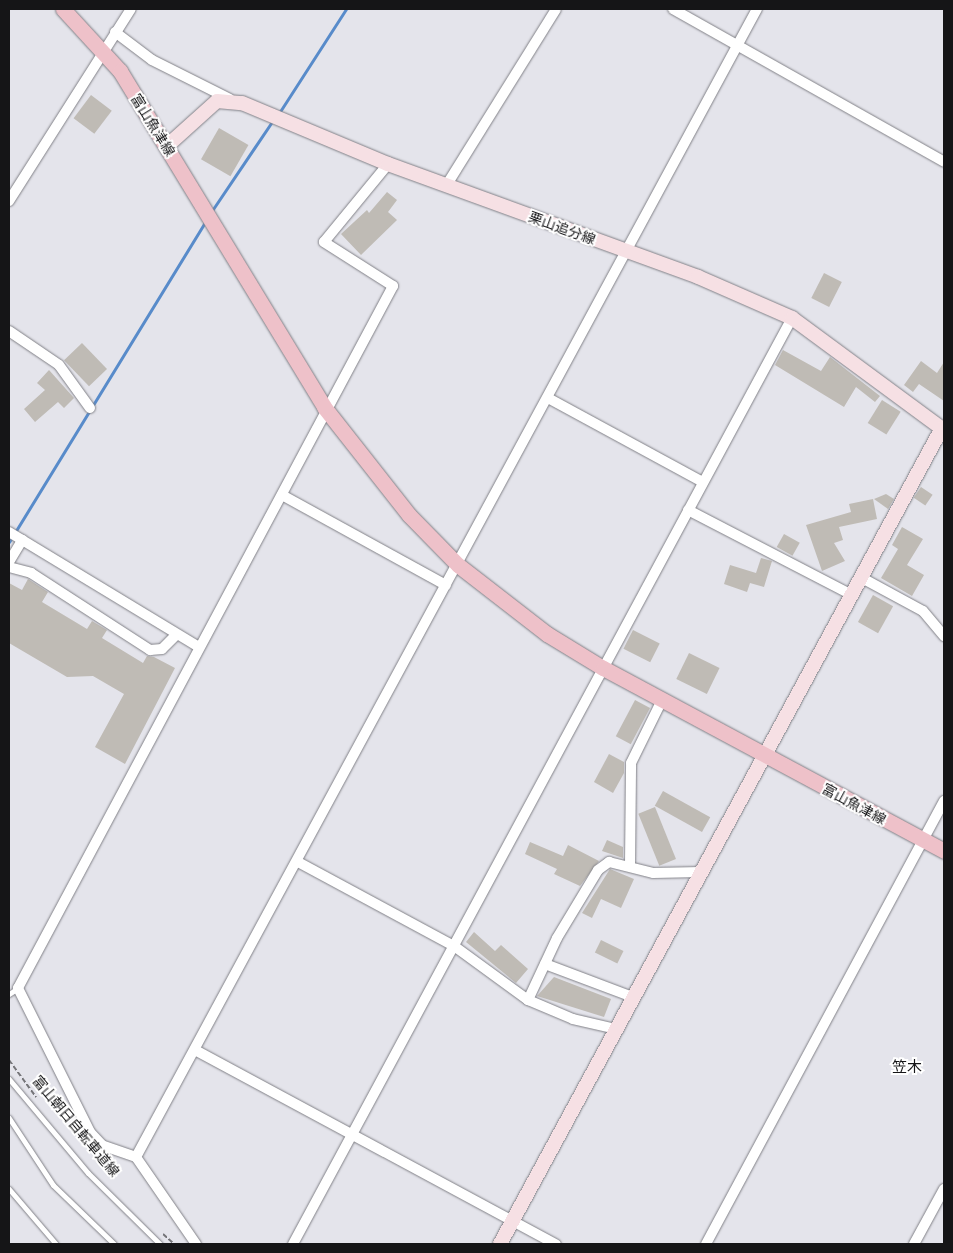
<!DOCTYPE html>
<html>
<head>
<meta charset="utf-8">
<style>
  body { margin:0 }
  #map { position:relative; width:953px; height:1253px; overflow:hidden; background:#e4e4eb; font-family:"Work Sans","Noto Sans JP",sans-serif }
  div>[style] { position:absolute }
  .stream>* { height:3px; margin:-1.5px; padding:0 1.5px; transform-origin:1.5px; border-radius:1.5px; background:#588bca }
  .building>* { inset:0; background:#bfbbb5; transform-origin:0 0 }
  .path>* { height:2px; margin-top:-1px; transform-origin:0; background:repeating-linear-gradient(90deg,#747478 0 5px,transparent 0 7.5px) }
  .roads { filter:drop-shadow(0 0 1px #818187) drop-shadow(0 0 1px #818187) }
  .lane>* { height:5px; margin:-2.5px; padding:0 2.5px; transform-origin:2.5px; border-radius:2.5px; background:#fff }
  .street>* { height:10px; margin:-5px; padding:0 5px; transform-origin:5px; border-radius:5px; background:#fff }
  .secondary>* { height:14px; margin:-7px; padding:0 7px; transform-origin:7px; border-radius:7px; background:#f6e0e4 }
  .primary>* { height:15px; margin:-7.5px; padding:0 7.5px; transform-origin:7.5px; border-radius:7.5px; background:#eec1c9 }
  span { translate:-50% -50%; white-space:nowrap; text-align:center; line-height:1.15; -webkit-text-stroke:4px #fff; paint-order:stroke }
  .street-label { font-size:14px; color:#151517 }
  .neighbourhood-label { font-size:15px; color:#151517 }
  .frame { position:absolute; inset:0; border:10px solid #151517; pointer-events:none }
</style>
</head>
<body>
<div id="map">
  <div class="stream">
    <div style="left:279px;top:113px;width:124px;rotate:-57.2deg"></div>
    <div style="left:211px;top:212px;width:111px;rotate:-56deg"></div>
    <div style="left:9px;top:542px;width:375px;rotate:-58.5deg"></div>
  </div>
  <div class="building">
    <div style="left:91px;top:95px;width:26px;height:29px;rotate:37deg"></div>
    <div style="left:219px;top:128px;width:34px;height:36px;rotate:30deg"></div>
    <div style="clip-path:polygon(387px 192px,397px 200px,388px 212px,397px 220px,361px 255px,341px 234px,367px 210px,369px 213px)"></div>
    <div style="left:824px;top:273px;width:20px;height:28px;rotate:27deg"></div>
    <div style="left:82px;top:343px;width:36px;height:25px;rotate:46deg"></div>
    <div style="clip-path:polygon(783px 350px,821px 371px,830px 357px,880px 396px,875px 402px,856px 387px,844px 407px,775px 365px)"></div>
    <div style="clip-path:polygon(921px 361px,937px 373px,944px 362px,944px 401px,919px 384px,913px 392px,904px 385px)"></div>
    <div style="clip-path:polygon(49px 370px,74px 398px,64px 408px,58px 402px,35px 422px,24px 409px,45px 390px,37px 383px)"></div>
    <div style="left:882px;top:400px;width:22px;height:27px;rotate:32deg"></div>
    <div style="left:921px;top:487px;width:14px;height:13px;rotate:34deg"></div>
    <div style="clip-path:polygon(886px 494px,894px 499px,888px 509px,874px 499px)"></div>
    <div style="clip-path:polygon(873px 499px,877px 519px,839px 527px,843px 540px,834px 543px,845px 561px,822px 571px,806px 525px,851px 512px,849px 504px)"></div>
    <div style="clip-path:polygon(902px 527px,923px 539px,907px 565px,924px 575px,912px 596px,881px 578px,898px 549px,892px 545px)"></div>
    <div style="left:784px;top:534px;width:18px;height:15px;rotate:29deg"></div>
    <div style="clip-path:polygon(761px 558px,772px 561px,764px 587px,750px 583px,747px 592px,724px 584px,730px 565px,756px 573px)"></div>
    <div style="clip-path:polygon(28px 579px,48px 592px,42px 602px,87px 629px,92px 621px,107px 630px,102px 638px,143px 663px,147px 656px,154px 657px,175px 668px,125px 764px,95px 747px,124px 694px,93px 676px,67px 677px,9px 643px,9px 583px,22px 590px)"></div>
    <div style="left:873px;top:595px;width:23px;height:31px;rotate:29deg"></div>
    <div style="left:633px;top:630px;width:30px;height:21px;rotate:27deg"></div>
    <div style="left:689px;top:653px;width:34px;height:29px;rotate:26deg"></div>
    <div style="left:635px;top:700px;width:17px;height:41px;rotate:28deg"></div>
    <div style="clip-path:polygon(609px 754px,624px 762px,624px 773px,613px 793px,594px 782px)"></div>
    <div style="left:663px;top:791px;width:54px;height:17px;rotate:29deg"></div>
    <div style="left:655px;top:807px;width:56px;height:18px;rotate:68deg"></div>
    <div style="clip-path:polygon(607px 840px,623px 847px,623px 858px,602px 851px)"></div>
    <div style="clip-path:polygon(530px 842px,563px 856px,568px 845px,599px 861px,580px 886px,554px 874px,557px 869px,525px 854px)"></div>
    <div style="clip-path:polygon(610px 869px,634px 879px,621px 908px,601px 899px,592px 918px,582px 913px)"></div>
    <div style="clip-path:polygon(474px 932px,495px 951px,501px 945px,528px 969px,516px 983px,466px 942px)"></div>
    <div style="left:601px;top:940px;width:25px;height:14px;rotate:26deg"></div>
    <div style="clip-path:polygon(554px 977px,611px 999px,604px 1017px,537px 996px)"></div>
  </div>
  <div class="path">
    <div style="left:9px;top:1060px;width:46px;rotate:53.9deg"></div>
    <div style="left:163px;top:1234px;width:15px;rotate:42deg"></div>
  </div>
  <div class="roads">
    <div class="lane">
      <div style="left:9px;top:994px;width:11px;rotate:-34deg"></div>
      <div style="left:9px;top:1079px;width:123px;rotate:50deg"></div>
      <div style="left:88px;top:1173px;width:101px;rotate:44.6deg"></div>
      <div style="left:9px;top:1118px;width:80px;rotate:56.7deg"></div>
      <div style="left:53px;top:1185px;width:85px;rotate:44deg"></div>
      <div style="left:9px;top:1189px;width:72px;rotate:49.5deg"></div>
    </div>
    <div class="street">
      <div style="left:673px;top:9px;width:311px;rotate:29.4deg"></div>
      <div style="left:115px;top:32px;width:46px;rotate:37.1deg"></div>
      <div style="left:152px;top:60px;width:87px;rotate:26.6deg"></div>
      <div style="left:446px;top:186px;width:208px;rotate:-58.1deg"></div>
      <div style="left:9px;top:201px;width:227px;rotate:-57.6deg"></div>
      <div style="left:9px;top:331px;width:60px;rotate:34.2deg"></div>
      <div style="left:59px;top:365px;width:53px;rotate:54.2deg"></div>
      <div style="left:548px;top:398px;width:176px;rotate:28.5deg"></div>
      <div style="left:282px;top:495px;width:187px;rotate:28.8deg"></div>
      <div style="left:688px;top:510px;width:185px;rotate:27.4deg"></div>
      <div style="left:9px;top:532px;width:222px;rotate:31.2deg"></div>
      <div style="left:9px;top:562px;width:26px;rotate:-59deg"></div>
      <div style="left:9px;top:567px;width:23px;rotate:15deg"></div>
      <div style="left:31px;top:573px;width:142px;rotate:32.9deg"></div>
      <div style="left:150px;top:650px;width:12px;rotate:-5deg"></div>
      <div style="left:162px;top:649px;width:20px;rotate:-45deg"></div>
      <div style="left:862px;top:578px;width:69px;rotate:28.4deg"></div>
      <div style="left:923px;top:611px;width:33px;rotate:50deg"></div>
      <div style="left:298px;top:862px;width:177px;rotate:28.3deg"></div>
      <div style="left:454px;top:946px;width:92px;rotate:36.1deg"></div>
      <div style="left:630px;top:865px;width:102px;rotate:-89.4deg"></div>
      <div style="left:631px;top:763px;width:70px;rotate:-63.8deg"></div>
      <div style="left:545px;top:964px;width:94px;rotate:20.6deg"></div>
      <div style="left:616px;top:1029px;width:44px;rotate:-166.9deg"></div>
      <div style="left:573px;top:1019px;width:49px;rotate:-157.1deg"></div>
      <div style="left:528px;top:1000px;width:68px;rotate:-64.9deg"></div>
      <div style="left:557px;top:938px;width:79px;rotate:-58.9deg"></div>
      <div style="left:598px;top:870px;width:14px;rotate:-36deg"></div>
      <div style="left:609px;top:862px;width:45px;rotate:14deg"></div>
      <div style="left:653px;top:873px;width:48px;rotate:-1.2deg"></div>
      <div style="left:195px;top:1050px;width:410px;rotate:28.3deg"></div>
      <div style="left:136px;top:1157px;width:1305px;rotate:-61.59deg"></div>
      <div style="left:196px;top:1244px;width:106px;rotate:-124.6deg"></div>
      <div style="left:136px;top:1157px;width:36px;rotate:-161deg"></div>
      <div style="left:102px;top:1145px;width:18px;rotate:-133deg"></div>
      <div style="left:90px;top:1132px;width:161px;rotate:-116.6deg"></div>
      <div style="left:18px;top:988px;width:796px;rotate:-61.89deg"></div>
      <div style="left:393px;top:286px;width:82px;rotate:-147.5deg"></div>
      <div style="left:324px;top:242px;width:101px;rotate:-50.6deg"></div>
      <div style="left:293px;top:1244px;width:1052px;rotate:-61.68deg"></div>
      <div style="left:706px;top:1244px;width:503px;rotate:-61.75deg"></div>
      <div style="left:914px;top:1244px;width:63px;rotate:-61.4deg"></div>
    </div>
    <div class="secondary">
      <div style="left:167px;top:146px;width:67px;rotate:-42deg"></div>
      <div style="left:217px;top:101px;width:25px;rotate:5deg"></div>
      <div style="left:242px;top:103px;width:158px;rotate:22.7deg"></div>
      <div style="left:388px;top:164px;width:330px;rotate:20deg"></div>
      <div style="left:698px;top:277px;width:103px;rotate:23.6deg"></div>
      <div style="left:792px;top:318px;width:189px;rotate:36.4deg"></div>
      <div style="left:500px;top:1244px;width:928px;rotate:-61.56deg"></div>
    </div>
    <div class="primary">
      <div style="left:63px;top:9px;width:84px;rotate:47.4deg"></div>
      <div style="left:120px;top:71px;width:393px;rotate:58.7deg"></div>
      <div style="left:324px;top:407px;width:137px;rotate:51.8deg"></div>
      <div style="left:409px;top:515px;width:70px;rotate:45.6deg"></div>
      <div style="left:458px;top:565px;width:113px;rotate:37.8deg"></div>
      <div style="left:547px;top:634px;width:66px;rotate:31.3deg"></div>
      <div style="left:603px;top:668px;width:387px;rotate:28.2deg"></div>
    </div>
  </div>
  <div class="street-label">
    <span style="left:153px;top:125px;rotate:58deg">富山魚津線</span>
    <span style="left:562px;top:228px;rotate:20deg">栗山追分線</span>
    <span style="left:854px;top:804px;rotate:28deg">富山魚津線</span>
    <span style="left:76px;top:1126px;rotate:50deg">富山朝日自転車道線</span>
  </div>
  <div class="neighbourhood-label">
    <span style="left:907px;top:1068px">笠木</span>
  </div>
  <div class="frame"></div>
</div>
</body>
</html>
